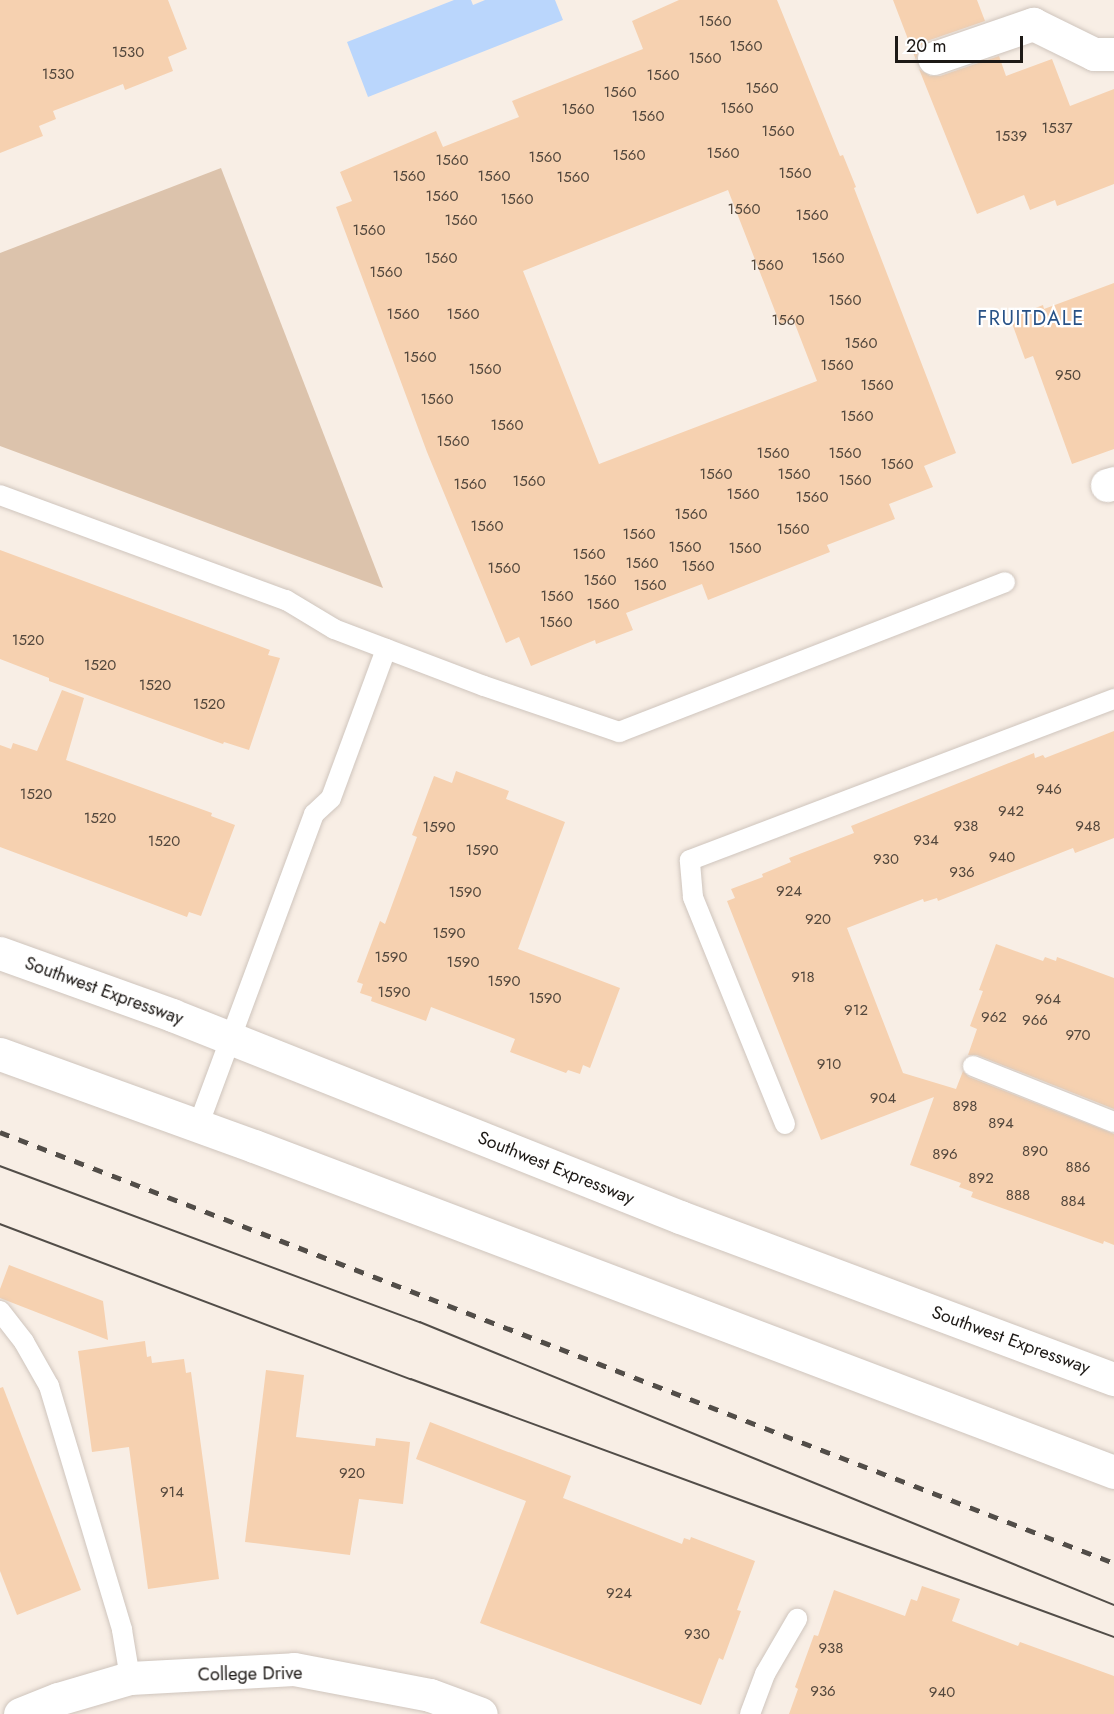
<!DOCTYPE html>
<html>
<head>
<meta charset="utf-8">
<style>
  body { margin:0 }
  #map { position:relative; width:1114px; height:1714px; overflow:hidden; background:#f8eee5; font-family:Jost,sans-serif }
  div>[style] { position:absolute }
  .green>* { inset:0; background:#dcc3ac }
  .water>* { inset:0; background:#bad6fc }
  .building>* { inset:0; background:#f6d1b0 }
  .roads { filter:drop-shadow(0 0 2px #cfc5bd) drop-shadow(0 0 2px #cfc5bd) }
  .lane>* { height:20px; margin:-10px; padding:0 10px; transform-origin:10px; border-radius:10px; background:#fff }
  .street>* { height:33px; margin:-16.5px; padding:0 16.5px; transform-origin:16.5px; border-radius:16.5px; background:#fff }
  .secondary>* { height:33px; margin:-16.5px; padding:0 16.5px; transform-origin:16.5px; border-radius:16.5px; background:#fff }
  .tram>* { height:1.5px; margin:-0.75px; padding:0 0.75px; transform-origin:0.75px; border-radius:0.75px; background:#524d48 }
  .rail>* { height:4.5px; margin-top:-2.25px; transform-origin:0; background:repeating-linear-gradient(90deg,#524d48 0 10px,transparent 0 20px) }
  span { translate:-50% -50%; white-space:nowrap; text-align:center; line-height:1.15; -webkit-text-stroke:4.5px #fff; paint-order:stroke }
  .number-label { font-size:15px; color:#53473c }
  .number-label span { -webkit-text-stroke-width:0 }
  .street-label { font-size:18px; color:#1d1916 }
  .neighbourhood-label { font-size:20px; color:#285287; letter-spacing:1.5px }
  .scale { position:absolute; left:895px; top:36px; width:128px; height:27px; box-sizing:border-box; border:3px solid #1d1916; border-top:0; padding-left:8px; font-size:18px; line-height:21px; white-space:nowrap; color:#1d1916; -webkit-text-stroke:4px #fff; paint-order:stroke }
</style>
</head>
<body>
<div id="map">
  <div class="green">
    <div style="clip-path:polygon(221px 168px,383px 588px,0 446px,0 253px)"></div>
  </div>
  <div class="water">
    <div style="clip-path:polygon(454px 0,471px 0,473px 5px,485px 0,555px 0,563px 20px,368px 97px,347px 42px)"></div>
  </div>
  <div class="building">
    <div style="clip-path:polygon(0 0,168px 0,187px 49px,168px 57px,173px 71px,125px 90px,123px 84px,53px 111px,56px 119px,39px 126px,43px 136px,0 153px)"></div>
    <div style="clip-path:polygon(evenodd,679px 0,777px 0,840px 156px,843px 155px,856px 187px,854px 188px,956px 453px,924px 466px,933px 487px,889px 504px,895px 519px,827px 545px,830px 552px,708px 600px,702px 584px,626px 613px,633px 630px,596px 644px,595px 640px,531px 666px,519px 637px,506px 643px,427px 452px,336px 207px,352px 201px,340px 172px,436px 131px,443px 147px,519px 117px,512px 101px,643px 49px,632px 21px,679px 0,728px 190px,780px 324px,793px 319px,817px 381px,599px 464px,523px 271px,728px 190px)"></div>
    <div style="clip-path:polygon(893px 0,977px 0,985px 21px,927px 41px,920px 46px,916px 60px)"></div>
    <div style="clip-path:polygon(999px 56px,1006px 76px,1052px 59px,1070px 106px,1114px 89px,1114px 184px,1057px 206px,1055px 200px,1030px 210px,1024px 195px,977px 214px,919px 69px,930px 76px,940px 76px)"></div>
    <div style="clip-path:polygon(1114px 283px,1114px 449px,1072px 464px,1033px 356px,1025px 359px,1010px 318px,1043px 305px,1044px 309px)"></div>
    <div style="clip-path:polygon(0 550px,270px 650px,268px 655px,280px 658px,249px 750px,224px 742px,223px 744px,150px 718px,49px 681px,49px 678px,0 659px)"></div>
    <div style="clip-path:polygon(62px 690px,84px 698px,66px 760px,212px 813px,211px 816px,235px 825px,201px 916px,189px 912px,187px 917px,0 847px,0 745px,11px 749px,13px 743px,37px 751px)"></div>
    <div style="clip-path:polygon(1114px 731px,1114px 838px,1075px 853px,1073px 848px,938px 901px,937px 898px,924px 902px,923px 899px,847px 928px,903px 1073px,956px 1089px,963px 1071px,969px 1077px,1114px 1134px,1114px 1245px,1104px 1241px,1103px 1244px,971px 1197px,973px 1192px,959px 1187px,961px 1183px,910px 1165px,934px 1097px,821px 1140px,727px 901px,735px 898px,731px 889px,763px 877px,762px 874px,791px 862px,789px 858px,854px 833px,851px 826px,1034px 753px,1035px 758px,1043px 755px,1045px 758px)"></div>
    <div style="clip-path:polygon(456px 771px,509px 791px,506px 799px,565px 822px,518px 949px,620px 988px,590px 1068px,583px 1065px,580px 1074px,568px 1070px,566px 1073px,510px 1052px,515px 1039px,431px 1007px,426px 1021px,371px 1001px,372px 997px,360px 993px,363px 984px,357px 982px,380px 921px,385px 924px,417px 837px,412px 835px,434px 776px,452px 783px)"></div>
    <div style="clip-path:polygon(996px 944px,1043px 961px,1045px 957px,1056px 961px,1057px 957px,1114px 978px,1114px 1109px,977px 1055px,968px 1055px,977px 1029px,970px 1026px,983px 991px,979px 990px)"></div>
    <div style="clip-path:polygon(9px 1265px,103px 1301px,108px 1340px,0 1298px,0 1289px)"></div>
    <div style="clip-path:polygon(145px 1341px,147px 1357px,151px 1356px,152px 1363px,184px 1359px,186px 1373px,191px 1372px,219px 1579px,148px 1589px,129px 1447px,92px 1452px,78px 1351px)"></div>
    <div style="clip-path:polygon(266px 1370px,304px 1375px,296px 1437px,375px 1446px,376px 1438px,410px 1442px,403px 1504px,359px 1499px,350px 1555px,245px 1542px)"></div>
    <div style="clip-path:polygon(3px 1387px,81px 1590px,17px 1615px,0 1571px,0 1388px)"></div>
    <div style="clip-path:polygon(430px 1422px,571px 1476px,563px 1498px,682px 1544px,684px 1538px,690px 1540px,691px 1537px,755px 1561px,737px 1610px,741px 1611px,723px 1660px,719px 1658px,701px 1705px,480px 1623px,526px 1501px,416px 1459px)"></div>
    <div style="clip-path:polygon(922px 1586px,960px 1599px,952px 1621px,1018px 1646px,1020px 1642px,1114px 1676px,1114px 1714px,789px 1714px,798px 1689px,795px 1687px,814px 1635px,818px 1636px,834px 1590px,905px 1616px,911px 1599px,917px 1601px)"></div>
  </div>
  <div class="roads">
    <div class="lane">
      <div style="left:0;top:495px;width:305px;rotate:20.2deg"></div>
      <div style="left:286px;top:600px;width:56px;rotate:31.1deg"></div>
      <div style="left:334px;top:629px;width:160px;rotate:20.8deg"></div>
      <div style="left:484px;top:686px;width:143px;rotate:18.8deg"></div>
      <div style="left:619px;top:732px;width:414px;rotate:-21.2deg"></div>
      <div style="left:973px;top:1066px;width:152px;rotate:21.7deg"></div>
      <div style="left:785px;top:1124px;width:245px;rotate:-112.1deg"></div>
      <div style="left:693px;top:897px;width:37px;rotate:-95deg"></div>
      <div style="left:690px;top:860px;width:454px;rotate:-20.8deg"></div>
      <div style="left:198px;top:1126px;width:333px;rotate:-69.6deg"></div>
      <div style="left:314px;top:814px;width:23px;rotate:-43deg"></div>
      <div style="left:331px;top:798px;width:159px;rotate:-69.7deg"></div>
      <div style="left:0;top:1311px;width:39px;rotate:52deg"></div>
      <div style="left:24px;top:1342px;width:51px;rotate:60.4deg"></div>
      <div style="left:49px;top:1386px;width:255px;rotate:73.3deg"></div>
      <div style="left:122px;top:1630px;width:49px;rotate:80.5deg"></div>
      <div style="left:750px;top:1714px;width:43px;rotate:-69.4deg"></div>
      <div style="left:765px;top:1674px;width:64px;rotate:-59.8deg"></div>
    </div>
    <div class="street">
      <div style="left:934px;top:58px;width:105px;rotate:-19deg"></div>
      <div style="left:1033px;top:24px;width:68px;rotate:26.2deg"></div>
      <div style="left:1094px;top:54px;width:20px"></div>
      <div style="left:1107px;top:485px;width:7px;rotate:-16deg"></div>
      <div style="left:20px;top:1714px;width:41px;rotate:-21.5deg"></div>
      <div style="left:58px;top:1699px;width:75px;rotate:-16.3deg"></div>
      <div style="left:130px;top:1678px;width:164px;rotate:-3.1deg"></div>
      <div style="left:294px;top:1669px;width:138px;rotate:10.8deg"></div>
      <div style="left:430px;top:1695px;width:54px;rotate:20.4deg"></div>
    </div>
    <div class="secondary">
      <div style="left:0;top:953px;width:183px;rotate:19.8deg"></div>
      <div style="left:172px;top:1015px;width:547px;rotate:21.68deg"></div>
      <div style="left:680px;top:1217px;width:463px;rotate:20.5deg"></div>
      <div style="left:0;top:1054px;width:270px;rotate:19.9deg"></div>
      <div style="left:254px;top:1146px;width:920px;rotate:20.76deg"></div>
    </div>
  </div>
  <div class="tram">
    <div style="left:0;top:1166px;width:448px;rotate:20.4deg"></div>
    <div style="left:420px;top:1322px;width:749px;rotate:22.18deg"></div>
    <div style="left:0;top:1224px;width:439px;rotate:20.7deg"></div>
    <div style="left:411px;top:1379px;width:749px;rotate:20.15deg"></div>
  </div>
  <div class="rail">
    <div style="left:0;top:1132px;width:1194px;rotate:21.15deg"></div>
  </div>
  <div class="number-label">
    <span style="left:715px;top:22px">1560</span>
    <span style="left:746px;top:47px">1560</span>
    <span style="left:128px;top:53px">1530</span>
    <span style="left:705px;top:59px">1560</span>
    <span style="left:58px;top:75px">1530</span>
    <span style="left:663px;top:76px">1560</span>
    <span style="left:762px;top:89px">1560</span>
    <span style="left:620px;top:93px">1560</span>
    <span style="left:737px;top:109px">1560</span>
    <span style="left:578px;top:110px">1560</span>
    <span style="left:648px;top:117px">1560</span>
    <span style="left:1057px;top:129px">1537</span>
    <span style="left:778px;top:132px">1560</span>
    <span style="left:1011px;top:137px">1539</span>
    <span style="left:723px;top:154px">1560</span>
    <span style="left:629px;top:156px">1560</span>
    <span style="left:545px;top:158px">1560</span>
    <span style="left:452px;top:161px">1560</span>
    <span style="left:795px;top:174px">1560</span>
    <span style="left:409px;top:177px">1560</span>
    <span style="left:494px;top:177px">1560</span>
    <span style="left:573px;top:178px">1560</span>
    <span style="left:442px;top:197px">1560</span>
    <span style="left:517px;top:200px">1560</span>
    <span style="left:744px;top:210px">1560</span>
    <span style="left:812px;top:216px">1560</span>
    <span style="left:461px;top:221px">1560</span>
    <span style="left:369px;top:231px">1560</span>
    <span style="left:441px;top:259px">1560</span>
    <span style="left:828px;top:259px">1560</span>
    <span style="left:767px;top:266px">1560</span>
    <span style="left:386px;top:273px">1560</span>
    <span style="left:845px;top:301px">1560</span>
    <span style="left:403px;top:315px">1560</span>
    <span style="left:463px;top:315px">1560</span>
    <span style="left:788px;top:321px">1560</span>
    <span style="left:861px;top:344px">1560</span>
    <span style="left:420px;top:358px">1560</span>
    <span style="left:837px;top:366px">1560</span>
    <span style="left:485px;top:370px">1560</span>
    <span style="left:1068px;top:376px">950</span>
    <span style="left:877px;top:386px">1560</span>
    <span style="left:437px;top:400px">1560</span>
    <span style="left:857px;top:417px">1560</span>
    <span style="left:507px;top:426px">1560</span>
    <span style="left:453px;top:442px">1560</span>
    <span style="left:773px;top:454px">1560</span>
    <span style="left:845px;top:454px">1560</span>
    <span style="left:897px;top:465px">1560</span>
    <span style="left:716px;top:475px">1560</span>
    <span style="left:794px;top:475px">1560</span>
    <span style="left:855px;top:481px">1560</span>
    <span style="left:529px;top:482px">1560</span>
    <span style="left:470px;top:485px">1560</span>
    <span style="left:743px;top:495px">1560</span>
    <span style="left:812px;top:498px">1560</span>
    <span style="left:691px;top:515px">1560</span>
    <span style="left:487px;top:527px">1560</span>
    <span style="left:793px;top:530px">1560</span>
    <span style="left:639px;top:535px">1560</span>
    <span style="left:685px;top:548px">1560</span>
    <span style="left:745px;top:549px">1560</span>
    <span style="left:589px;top:555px">1560</span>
    <span style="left:642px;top:564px">1560</span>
    <span style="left:698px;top:567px">1560</span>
    <span style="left:504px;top:569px">1560</span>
    <span style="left:600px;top:581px">1560</span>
    <span style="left:650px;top:586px">1560</span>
    <span style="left:557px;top:597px">1560</span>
    <span style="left:603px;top:605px">1560</span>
    <span style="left:556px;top:623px">1560</span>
    <span style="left:28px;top:641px">1520</span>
    <span style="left:100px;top:666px">1520</span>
    <span style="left:155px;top:686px">1520</span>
    <span style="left:209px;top:705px">1520</span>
    <span style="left:1049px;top:790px">946</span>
    <span style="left:36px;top:795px">1520</span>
    <span style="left:1011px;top:812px">942</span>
    <span style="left:100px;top:819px">1520</span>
    <span style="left:966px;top:827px">938</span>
    <span style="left:1088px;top:827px">948</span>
    <span style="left:439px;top:828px">1590</span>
    <span style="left:926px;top:841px">934</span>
    <span style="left:164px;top:842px">1520</span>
    <span style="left:482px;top:851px">1590</span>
    <span style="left:1002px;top:858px">940</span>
    <span style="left:886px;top:860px">930</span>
    <span style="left:962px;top:873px">936</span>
    <span style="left:789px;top:892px">924</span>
    <span style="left:465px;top:893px">1590</span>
    <span style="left:818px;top:920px">920</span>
    <span style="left:449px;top:934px">1590</span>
    <span style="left:391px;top:958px">1590</span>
    <span style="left:463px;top:963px">1590</span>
    <span style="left:803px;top:978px">918</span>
    <span style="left:504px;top:982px">1590</span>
    <span style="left:394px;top:993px">1590</span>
    <span style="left:545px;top:999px">1590</span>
    <span style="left:1048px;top:1000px">964</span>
    <span style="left:856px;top:1011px">912</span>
    <span style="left:994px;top:1018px">962</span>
    <span style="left:1035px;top:1021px">966</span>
    <span style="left:1078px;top:1036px">970</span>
    <span style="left:829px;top:1065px">910</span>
    <span style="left:883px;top:1099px">904</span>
    <span style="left:965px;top:1107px">898</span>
    <span style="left:1001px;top:1124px">894</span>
    <span style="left:1035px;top:1152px">890</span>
    <span style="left:945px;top:1155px">896</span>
    <span style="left:1078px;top:1168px">886</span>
    <span style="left:981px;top:1179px">892</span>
    <span style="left:1018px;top:1196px">888</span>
    <span style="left:1073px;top:1202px">884</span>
    <span style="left:352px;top:1474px">920</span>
    <span style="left:172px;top:1493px">914</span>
    <span style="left:619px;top:1594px">924</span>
    <span style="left:697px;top:1635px">930</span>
    <span style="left:831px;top:1649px">938</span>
    <span style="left:823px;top:1692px">936</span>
    <span style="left:942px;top:1693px">940</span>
  </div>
  <div class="street-label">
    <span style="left:104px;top:991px;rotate:20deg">Southwest Expressway</span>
    <span style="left:556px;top:1168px;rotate:22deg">Southwest Expressway</span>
    <span style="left:1011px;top:1340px;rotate:20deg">Southwest Expressway</span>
    <span style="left:250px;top:1674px;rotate:-1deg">College Drive</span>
  </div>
  <div class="neighbourhood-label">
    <span style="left:1031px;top:318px">FRUITDALE</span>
  </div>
  <div class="scale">20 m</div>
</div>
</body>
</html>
